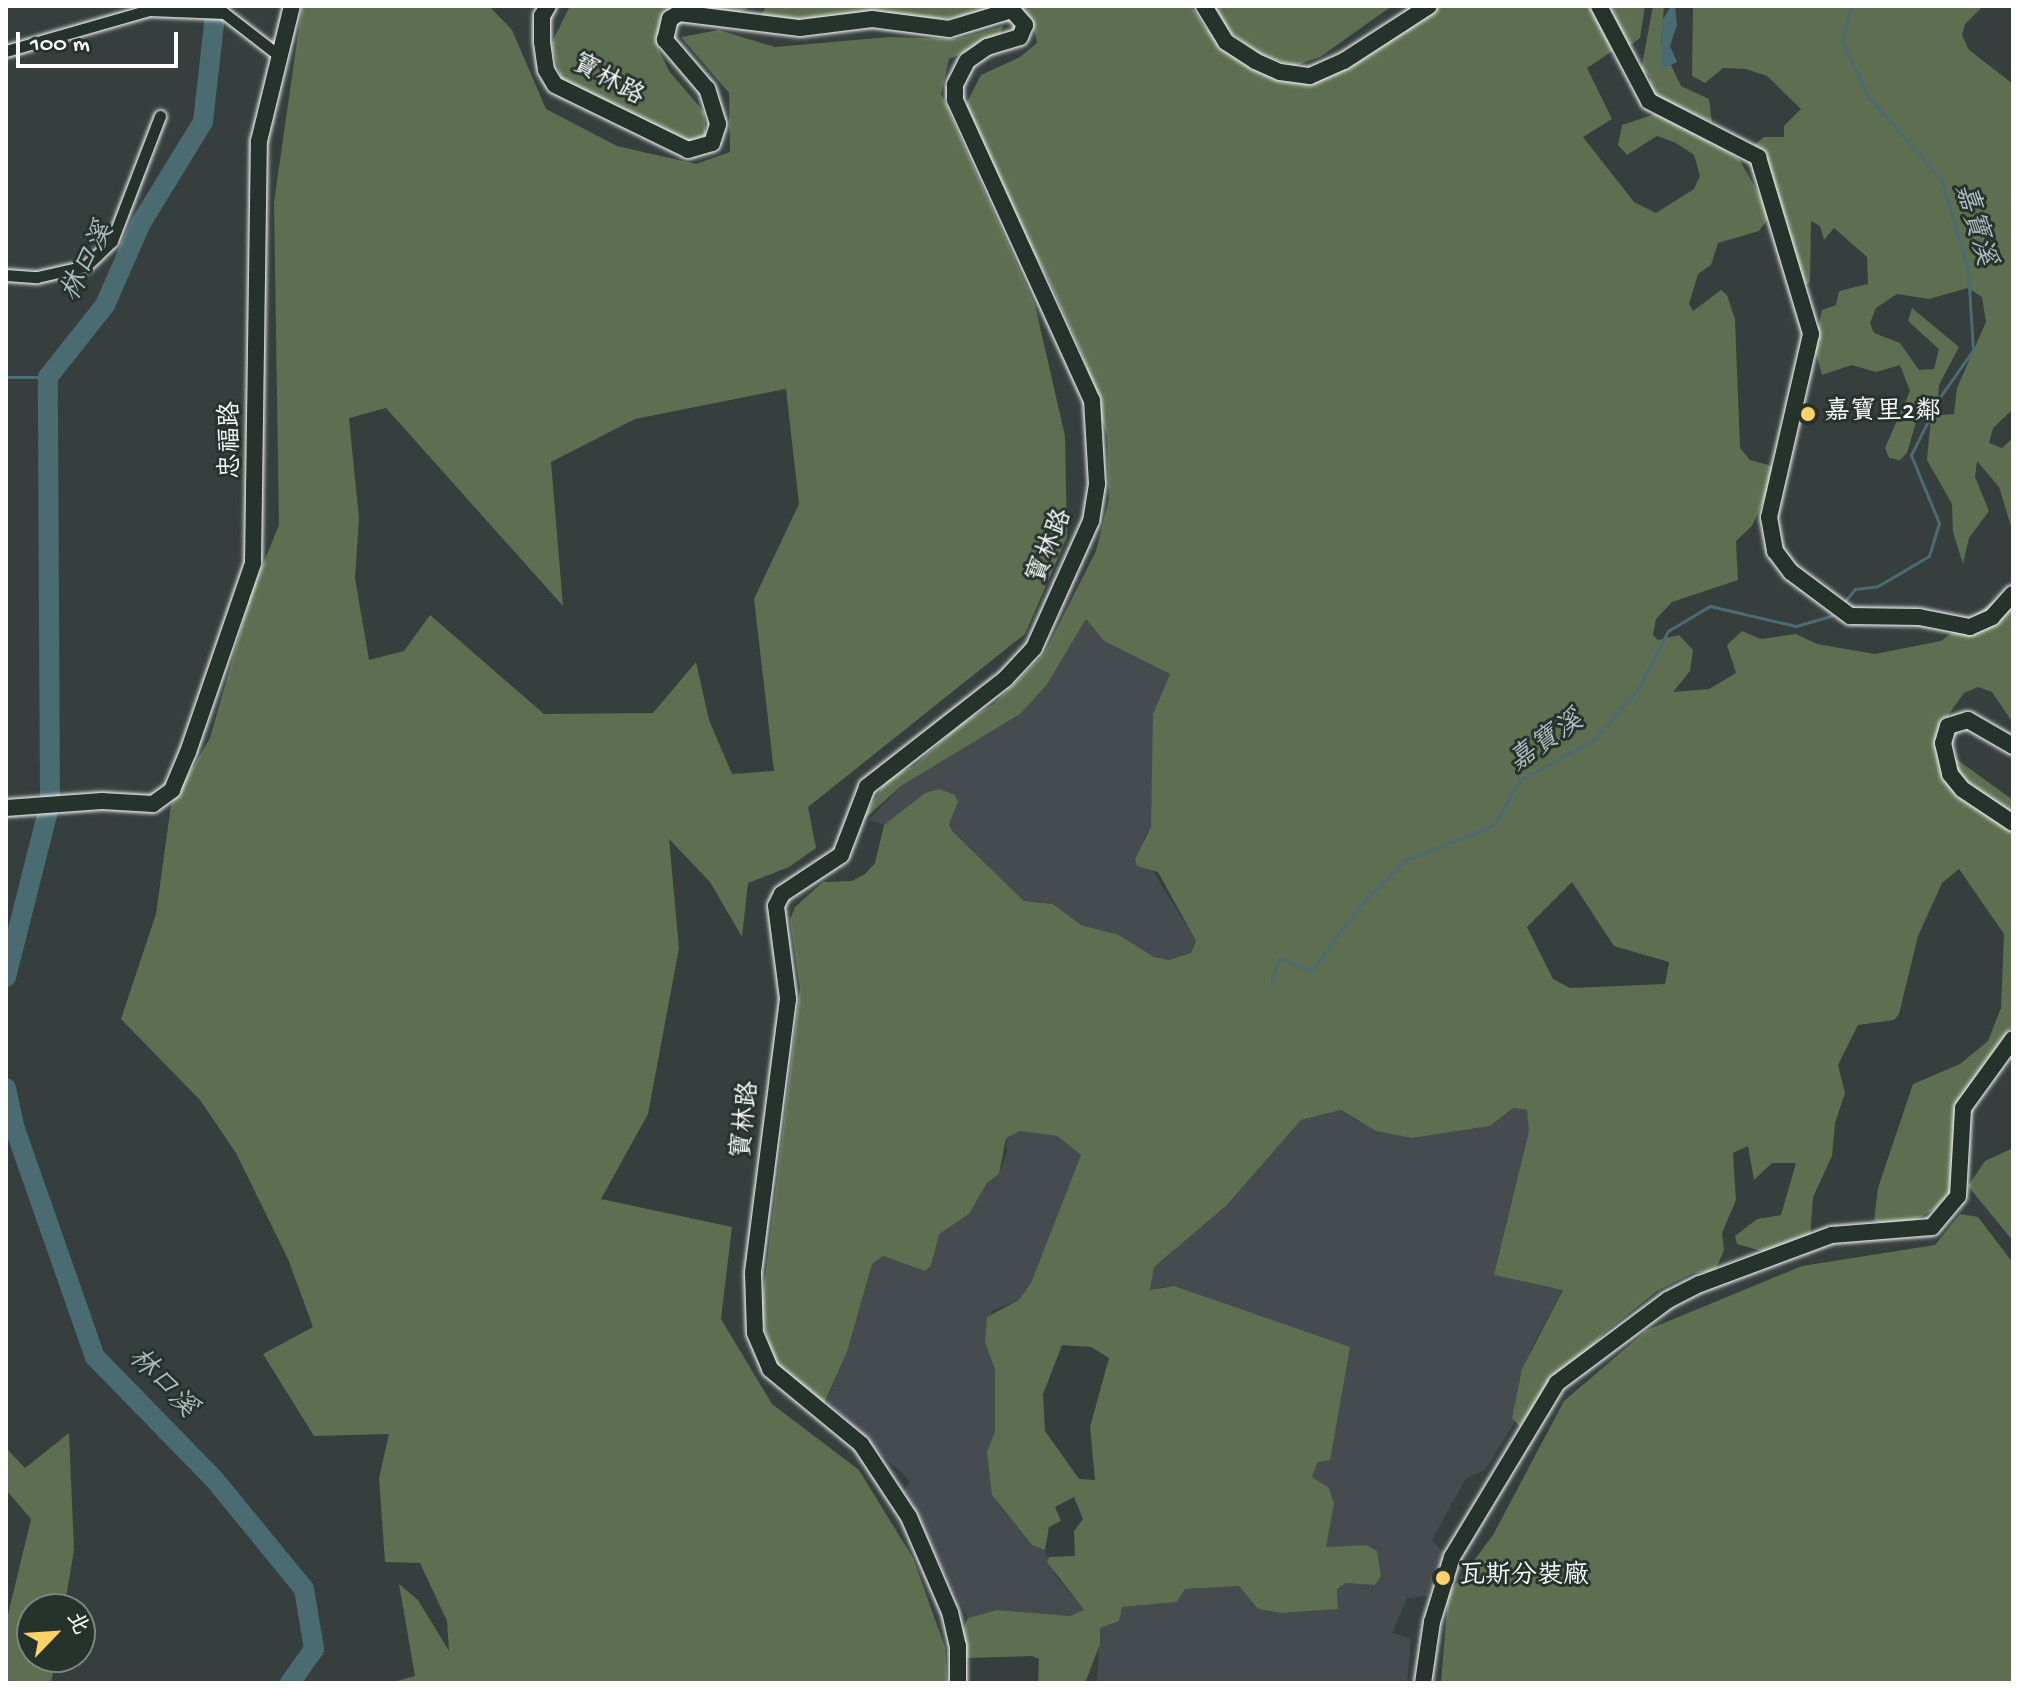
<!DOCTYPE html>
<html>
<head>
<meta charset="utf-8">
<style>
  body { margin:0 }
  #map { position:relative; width:2019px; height:1689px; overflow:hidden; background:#363f3e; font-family:"Gochi Hand","LXGW WenKai TC",sans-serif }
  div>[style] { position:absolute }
  .built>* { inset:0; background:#454b4e }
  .green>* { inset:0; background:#5e6e50 }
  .water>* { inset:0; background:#4b6b72 }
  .stream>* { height:3px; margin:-1.5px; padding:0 1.5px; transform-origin:1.5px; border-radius:1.5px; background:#4b6b72 }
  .river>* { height:20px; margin:-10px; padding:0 10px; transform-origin:10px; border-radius:10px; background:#4b6b72 }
  .roads { filter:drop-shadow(0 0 2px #fff) drop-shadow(0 0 2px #fff) }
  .street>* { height:11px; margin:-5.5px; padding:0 5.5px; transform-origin:5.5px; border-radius:5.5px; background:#26332d }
  .secondary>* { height:16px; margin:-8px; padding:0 8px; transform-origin:8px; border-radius:8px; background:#26332d }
  .dots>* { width:22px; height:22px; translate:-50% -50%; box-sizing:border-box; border:4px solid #26332d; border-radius:50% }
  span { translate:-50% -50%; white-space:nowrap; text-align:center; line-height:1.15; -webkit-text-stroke:6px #26332d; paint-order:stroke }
  .street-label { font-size:26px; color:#fff }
  .poi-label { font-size:26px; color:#fff }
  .left { translate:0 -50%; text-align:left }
  .water-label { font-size:28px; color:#aebcc0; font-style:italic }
  .frame { position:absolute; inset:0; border:8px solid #fff; pointer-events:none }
  .north { position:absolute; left:16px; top:1593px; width:80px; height:80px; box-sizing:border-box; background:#26332d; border:2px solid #7d8581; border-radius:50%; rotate:65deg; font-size:22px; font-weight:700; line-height:32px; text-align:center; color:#fff }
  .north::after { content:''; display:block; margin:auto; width:28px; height:36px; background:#ffd166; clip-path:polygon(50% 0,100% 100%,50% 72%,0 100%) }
  .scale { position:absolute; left:16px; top:32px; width:162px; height:36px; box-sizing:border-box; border:4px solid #fff; border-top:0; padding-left:10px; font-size:24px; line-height:28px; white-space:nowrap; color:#fff; -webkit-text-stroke:6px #26332d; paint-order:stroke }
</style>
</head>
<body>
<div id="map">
  <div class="built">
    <div style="clip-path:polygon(1086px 619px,1104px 641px,1170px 674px,1153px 715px,1155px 790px,1151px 827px,1143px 840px,1151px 868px,1196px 941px,1191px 953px,1169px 960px,1154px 957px,1119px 935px,1081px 925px,1053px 904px,1024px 901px,952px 831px,949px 824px,958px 802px,939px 790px,925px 793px,884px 825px,869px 820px,901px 786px,1020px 714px,1046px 686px)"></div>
    <div style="clip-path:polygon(1513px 1108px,1527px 1110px,1530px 1117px,1563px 1289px,1531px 1349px,1513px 1425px,1485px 1470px,1466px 1478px,1432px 1540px,1445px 1555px,1427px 1596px,1407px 1598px,1392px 1633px,1411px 1639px,1407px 1683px,1097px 1683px,1100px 1628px,1122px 1607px,1177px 1602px,1185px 1589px,1239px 1586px,1258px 1609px,1281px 1613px,1338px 1609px,1337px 1589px,1346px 1583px,1375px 1585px,1377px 1551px,1368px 1545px,1326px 1547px,1312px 1477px,1318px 1462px,1165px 1286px,1150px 1291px,1153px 1267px,1227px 1205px,1301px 1120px,1341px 1110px,1357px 1121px,1412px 1138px,1490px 1126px)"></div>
    <div style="clip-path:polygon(1020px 1131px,1057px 1136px,1081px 1155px,1031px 1283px,1019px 1300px,992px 1311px,985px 1342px,995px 1368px,995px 1431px,987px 1452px,996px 1501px,1032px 1545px,1045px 1550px,1055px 1575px,1084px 1610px,1070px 1616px,997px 1610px,968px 1618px,904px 1492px,910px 1481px,826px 1401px,847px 1352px,872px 1264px,883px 1256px,925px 1271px,931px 1267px,938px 1234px,969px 1214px,987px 1183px,999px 1174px,1007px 1153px,1006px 1138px)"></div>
  </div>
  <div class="green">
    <div style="clip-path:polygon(evenodd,302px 6px,490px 7px,512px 30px,546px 109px,617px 146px,696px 164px,730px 152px,729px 93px,681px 37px,719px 30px,775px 47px,889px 37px,957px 39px,1003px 26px,998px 39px,949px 59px,941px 94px,1035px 305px,1065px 436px,1067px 537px,1025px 634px,808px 807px,816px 848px,789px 867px,748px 883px,742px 937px,710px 882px,669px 839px,679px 948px,648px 1114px,601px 1199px,732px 1227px,721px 1319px,772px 1404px,859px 1470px,913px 1558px,945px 1647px,947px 1683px,389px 1683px,415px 1676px,399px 1584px,418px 1600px,449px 1651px,447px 1621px,420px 1563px,385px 1562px,379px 1478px,389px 1434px,314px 1436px,263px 1354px,313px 1327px,288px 1259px,236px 1153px,200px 1100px,121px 1019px,156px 914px,171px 805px,210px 738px,251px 594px,279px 525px,274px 202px,302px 6px,786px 389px,799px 504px,754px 599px,774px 771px,732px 774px,709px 720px,696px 662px,653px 713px,544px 714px,430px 615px,404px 651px,369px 660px,355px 578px,359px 518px,349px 418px,386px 408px,563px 606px,551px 462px,635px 419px,786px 389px)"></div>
    <div style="clip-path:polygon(570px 6px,751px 6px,731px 19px,686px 15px,660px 32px,657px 46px,669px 71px,704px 112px,706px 137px,690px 147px,564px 87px,551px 44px)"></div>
    <div style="clip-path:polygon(evenodd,766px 6px,1191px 6px,1205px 28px,1243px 61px,1285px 79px,1299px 77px,1394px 25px,1408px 6px,1594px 6px,1617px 48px,1587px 68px,1612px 119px,1583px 137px,1634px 202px,1656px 213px,1694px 189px,1700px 176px,1694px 155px,1676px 143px,1657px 136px,1627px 155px,1618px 145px,1622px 125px,1664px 111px,1739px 159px,1771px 215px,1759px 231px,1718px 243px,1711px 265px,1698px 274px,1689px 304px,1693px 311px,1721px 290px,1727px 295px,1735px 319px,1740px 448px,1750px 460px,1772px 466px,1773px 481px,1752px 526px,1736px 541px,1738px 580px,1672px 602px,1656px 619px,1653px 635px,1658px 640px,1679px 635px,1693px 650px,1690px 671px,1673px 692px,1709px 689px,1736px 673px,1727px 645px,1742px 631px,1761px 639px,1796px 634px,1817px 644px,1875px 654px,1941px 641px,2013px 586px,2013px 723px,1992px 692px,1978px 687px,1964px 693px,1941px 725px,1941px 748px,2013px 800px,2013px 1024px,1956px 1104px,1950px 1192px,1935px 1209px,1915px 1220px,1893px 1225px,1874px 1221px,1878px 1188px,1913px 1084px,1960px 1064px,1988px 1041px,2001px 1008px,2004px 934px,1959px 869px,1942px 883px,1918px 936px,1899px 1014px,1894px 1020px,1858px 1025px,1838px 1065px,1845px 1093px,1835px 1123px,1832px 1156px,1813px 1197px,1810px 1238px,1765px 1252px,1737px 1244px,1735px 1236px,1757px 1219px,1781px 1215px,1796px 1163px,1772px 1163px,1754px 1180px,1748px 1146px,1733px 1153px,1736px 1200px,1722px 1233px,1724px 1250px,1715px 1271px,1693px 1273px,1657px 1291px,1604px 1333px,1520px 1427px,1512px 1418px,1522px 1369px,1563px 1290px,1494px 1275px,1529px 1131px,1527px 1110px,1513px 1108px,1490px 1126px,1412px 1138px,1376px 1131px,1341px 1110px,1301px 1120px,1227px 1205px,1154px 1267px,1150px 1290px,1174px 1286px,1350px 1347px,1330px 1460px,1318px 1462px,1312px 1477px,1329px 1488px,1334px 1504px,1326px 1547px,1367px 1545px,1377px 1551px,1381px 1576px,1375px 1585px,1346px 1583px,1337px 1589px,1338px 1609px,1281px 1613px,1258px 1609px,1239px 1586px,1185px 1589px,1177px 1602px,1122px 1607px,1119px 1621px,1100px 1628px,1100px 1644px,1085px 1683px,1038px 1683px,1039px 1659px,1032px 1656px,967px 1658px,962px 1631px,968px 1618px,997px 1610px,1070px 1616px,1084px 1610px,1047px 1562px,1049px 1557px,1075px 1556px,1074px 1531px,1083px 1519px,1074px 1497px,1055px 1507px,1061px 1521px,1049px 1527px,1045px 1550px,1032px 1545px,992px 1495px,987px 1452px,995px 1431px,995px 1369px,985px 1342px,987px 1317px,1019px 1300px,1031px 1283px,1081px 1155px,1057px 1136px,1020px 1131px,1006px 1138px,999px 1174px,987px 1183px,969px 1214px,939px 1234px,931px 1266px,925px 1271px,883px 1256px,872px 1264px,847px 1352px,822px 1408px,776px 1372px,761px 1312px,800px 989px,790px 920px,795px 907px,823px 882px,852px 881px,865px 874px,875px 863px,884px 825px,925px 793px,939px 789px,955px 795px,958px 802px,949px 824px,952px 831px,1024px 901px,1053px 904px,1081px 925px,1119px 935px,1154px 957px,1169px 960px,1191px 953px,1196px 941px,1158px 872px,1137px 866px,1135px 859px,1151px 827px,1153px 714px,1170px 674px,1104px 641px,1086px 619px,1046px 686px,1020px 714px,901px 786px,861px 822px,887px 779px,914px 766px,961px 724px,994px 704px,1044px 654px,1096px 551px,1109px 499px,1107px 436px,1083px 356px,1047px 276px,1000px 194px,965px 106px,981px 75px,1020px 57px,1037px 43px,1031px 18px,1022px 12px,771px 33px,762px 28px,760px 18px,766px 6px,1572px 882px,1614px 946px,1669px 962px,1665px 984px,1570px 988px,1553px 979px,1527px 927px,1572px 882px,766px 6px,1062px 1345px,1091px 1347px,1109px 1358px,1090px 1427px,1095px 1480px,1079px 1479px,1045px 1431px,1043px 1394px,1062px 1345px)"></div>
    <div style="clip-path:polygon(1208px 6px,1392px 6px,1320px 57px,1295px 66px,1261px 55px,1226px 29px)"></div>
    <div style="clip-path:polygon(1605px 6px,1645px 6px,1640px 38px,1628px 47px)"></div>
    <div style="clip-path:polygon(1653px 6px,1664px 6px,1661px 44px,1681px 86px,1709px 99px,1712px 122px,1651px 96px,1650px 76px,1641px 70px)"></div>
    <div style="clip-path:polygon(1693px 6px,1983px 6px,1965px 24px,1962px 35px,1969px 50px,2013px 84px,2013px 409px,1993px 428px,1989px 443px,2002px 448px,2013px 438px,2013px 533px,1999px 487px,1977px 461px,1975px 477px,1989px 511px,1969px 538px,1963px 564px,1953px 532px,1952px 504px,1927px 460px,1931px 416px,1954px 414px,1957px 388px,1986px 322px,1982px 297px,1968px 288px,1929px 299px,1897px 294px,1876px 308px,1870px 323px,1874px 333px,1900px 343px,1919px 370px,1934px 369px,1939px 349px,1908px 321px,1912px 308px,1959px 347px,1939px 385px,1938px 401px,1918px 415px,1907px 453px,1900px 460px,1889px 458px,1885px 448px,1910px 391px,1900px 365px,1876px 372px,1852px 365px,1822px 375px,1814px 346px,1822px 310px,1836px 305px,1839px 291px,1868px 284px,1867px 257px,1834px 228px,1824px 240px,1820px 226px,1811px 221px,1810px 282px,1803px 287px,1772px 178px,1754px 145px,1764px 137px,1784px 137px,1784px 126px,1801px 109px,1767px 76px,1746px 69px,1723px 68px,1705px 83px,1692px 76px)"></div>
    <div style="clip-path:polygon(2013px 1148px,2013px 1241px,1968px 1186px,1985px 1161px)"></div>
    <div style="clip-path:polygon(1960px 1214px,1978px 1217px,2013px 1263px,2013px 1683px,1441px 1683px,1448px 1595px,1493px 1535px,1564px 1401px,1647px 1330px,1802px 1266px,1935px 1245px)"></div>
    <div style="clip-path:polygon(69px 1433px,74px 1550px,64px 1609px,32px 1609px,32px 1657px,56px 1657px,51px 1683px,6px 1683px,6px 1623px,31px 1519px,6px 1490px,6px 1448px,25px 1468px)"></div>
  </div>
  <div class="water">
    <div style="clip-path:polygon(1671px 6px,1675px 6px,1677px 25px,1670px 46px,1677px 62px,1661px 70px,1662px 21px)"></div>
  </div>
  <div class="stream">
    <div style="left:6px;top:377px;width:42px"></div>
    <div style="left:1845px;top:601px;width:16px;rotate:-50deg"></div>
    <div style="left:1855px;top:589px;width:23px;rotate:-7deg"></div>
    <div style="left:1878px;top:586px;width:59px;rotate:-30.5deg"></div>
    <div style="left:1929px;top:556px;width:34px;rotate:-73deg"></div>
    <div style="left:1939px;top:523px;width:74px;rotate:-112.4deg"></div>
    <div style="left:1911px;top:455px;width:65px;rotate:-63.4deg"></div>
    <div style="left:1940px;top:397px;width:57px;rotate:-54.9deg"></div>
    <div style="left:1973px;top:350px;width:80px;rotate:-93.6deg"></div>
    <div style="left:1968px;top:270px;width:93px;rotate:-106.3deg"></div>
    <div style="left:1942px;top:181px;width:113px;rotate:-131deg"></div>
    <div style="left:1868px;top:96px;width:61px;rotate:-115.3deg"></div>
    <div style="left:1842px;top:41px;width:36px;rotate:-76deg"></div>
    <div style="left:1271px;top:982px;width:25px;rotate:-72deg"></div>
    <div style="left:1279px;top:958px;width:35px;rotate:22deg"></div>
    <div style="left:1311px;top:971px;width:84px;rotate:-53.3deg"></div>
    <div style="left:1361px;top:904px;width:63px;rotate:-44.4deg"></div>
    <div style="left:1406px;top:860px;width:95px;rotate:-21.7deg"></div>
    <div style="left:1494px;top:825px;width:51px;rotate:-60.4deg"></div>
    <div style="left:1519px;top:781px;width:83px;rotate:-28.7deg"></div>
    <div style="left:1592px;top:741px;width:67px;rotate:-48deg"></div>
    <div style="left:1637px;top:691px;width:68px;rotate:-62.7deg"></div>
    <div style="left:1668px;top:631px;width:49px;rotate:-30.8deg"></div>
    <div style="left:1710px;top:606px;width:88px;rotate:13.1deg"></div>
    <div style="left:1796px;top:626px;width:37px;rotate:-16deg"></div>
  </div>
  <div class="river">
    <div style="left:6px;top:977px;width:179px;rotate:-75.8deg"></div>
    <div style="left:50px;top:803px;width:426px;rotate:-90.3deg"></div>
    <div style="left:48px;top:377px;width:92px;rotate:-51.6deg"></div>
    <div style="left:105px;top:305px;width:90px;rotate:-66.3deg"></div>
    <div style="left:141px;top:223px;width:119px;rotate:-58.5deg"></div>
    <div style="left:203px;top:122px;width:117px;rotate:-83.6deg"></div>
    <div style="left:6px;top:1088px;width:39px;rotate:78deg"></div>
    <div style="left:14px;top:1126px;width:245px;rotate:70.7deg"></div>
    <div style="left:95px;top:1357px;width:170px;rotate:45.7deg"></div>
    <div style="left:214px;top:1479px;width:142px;rotate:50.7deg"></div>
    <div style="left:304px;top:1589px;width:61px;rotate:80.5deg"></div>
    <div style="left:314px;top:1649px;width:42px;rotate:125.2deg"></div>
  </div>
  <div class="roads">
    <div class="street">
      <div style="left:6px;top:51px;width:149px;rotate:-16deg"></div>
      <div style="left:149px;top:10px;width:75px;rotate:2.3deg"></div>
      <div style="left:224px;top:13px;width:72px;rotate:37.7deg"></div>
      <div style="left:6px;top:275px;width:31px;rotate:4deg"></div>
      <div style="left:37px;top:277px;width:50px;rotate:-12.7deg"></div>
      <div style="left:86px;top:266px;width:36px;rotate:-44deg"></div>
      <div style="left:112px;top:241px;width:134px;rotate:-69deg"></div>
    </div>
    <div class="secondary">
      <div style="left:548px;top:6px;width:12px;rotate:121deg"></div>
      <div style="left:542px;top:16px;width:26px;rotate:90deg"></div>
      <div style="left:542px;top:42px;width:28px;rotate:82deg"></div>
      <div style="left:546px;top:70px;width:17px;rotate:59deg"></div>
      <div style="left:555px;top:85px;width:148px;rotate:26deg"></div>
      <div style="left:688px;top:150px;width:25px;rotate:-16deg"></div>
      <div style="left:712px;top:143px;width:20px;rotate:-72deg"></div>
      <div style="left:718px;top:124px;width:37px;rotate:-107deg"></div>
      <div style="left:707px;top:89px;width:65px;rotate:-130.6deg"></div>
      <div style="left:665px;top:40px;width:22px;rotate:-77deg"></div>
      <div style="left:670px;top:19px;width:11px;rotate:-34deg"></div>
      <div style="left:679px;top:13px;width:122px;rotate:7.1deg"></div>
      <div style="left:800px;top:28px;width:73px;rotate:-7.1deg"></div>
      <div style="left:872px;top:19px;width:78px;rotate:7.4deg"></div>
      <div style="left:949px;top:29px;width:66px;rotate:-16.8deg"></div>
      <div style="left:1012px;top:10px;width:20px;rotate:49deg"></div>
      <div style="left:1025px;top:25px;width:13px;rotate:113deg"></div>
      <div style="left:1020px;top:37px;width:34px;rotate:163deg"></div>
      <div style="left:987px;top:47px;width:24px;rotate:145deg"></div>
      <div style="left:967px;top:61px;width:27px;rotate:117deg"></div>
      <div style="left:955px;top:85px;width:15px;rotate:90deg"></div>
      <div style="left:955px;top:100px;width:330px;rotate:65.5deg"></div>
      <div style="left:1092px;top:400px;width:84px;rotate:86.6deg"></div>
      <div style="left:1097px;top:484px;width:37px;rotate:99deg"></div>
      <div style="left:1091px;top:521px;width:139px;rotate:114.2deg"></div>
      <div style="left:1034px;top:648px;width:42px;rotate:133.1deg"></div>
      <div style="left:1005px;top:679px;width:175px;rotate:142deg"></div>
      <div style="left:867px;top:787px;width:73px;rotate:110.9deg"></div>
      <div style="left:841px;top:855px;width:71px;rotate:146.5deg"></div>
      <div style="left:782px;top:894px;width:13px;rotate:117deg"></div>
      <div style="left:776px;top:906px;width:94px;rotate:82.6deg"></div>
      <div style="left:788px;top:999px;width:276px;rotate:97.3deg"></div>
      <div style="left:753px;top:1273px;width:60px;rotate:88.1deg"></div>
      <div style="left:755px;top:1333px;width:39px;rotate:67deg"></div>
      <div style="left:770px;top:1369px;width:118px;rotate:39.5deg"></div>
      <div style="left:861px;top:1444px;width:87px;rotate:56.7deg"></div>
      <div style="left:909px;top:1517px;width:103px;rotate:66.7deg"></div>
      <div style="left:950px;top:1612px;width:35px;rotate:77deg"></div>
      <div style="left:958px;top:1646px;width:37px;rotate:90deg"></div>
      <div style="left:1204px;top:6px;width:42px;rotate:58.6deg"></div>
      <div style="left:1226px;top:42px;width:35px;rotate:33deg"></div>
      <div style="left:1255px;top:61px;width:27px;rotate:24deg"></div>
      <div style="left:1280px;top:72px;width:30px;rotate:8deg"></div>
      <div style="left:1310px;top:76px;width:37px;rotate:-24deg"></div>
      <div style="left:1344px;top:61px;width:101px;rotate:-32.9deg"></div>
      <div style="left:1599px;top:6px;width:107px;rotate:62.2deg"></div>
      <div style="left:1649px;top:101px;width:123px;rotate:27.2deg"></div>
      <div style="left:1758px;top:157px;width:185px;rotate:73.3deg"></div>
      <div style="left:1811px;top:334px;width:188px;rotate:102.9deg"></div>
      <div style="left:1769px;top:517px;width:35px;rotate:80deg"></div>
      <div style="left:1775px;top:551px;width:26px;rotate:53deg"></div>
      <div style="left:1791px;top:572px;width:74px;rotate:36.7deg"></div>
      <div style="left:1850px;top:616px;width:69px;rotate:0.8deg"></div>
      <div style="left:1919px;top:617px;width:52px;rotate:11.1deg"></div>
      <div style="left:1970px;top:627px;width:24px;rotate:-24deg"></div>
      <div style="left:1992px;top:617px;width:31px;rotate:-48deg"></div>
      <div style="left:2013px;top:746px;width:52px;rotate:-150deg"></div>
      <div style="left:1968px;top:720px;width:21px;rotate:163deg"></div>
      <div style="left:1948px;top:726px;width:18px;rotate:106deg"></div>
      <div style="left:1943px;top:743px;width:32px;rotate:77deg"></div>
      <div style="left:1950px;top:774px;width:19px;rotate:51deg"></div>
      <div style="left:1962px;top:789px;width:61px;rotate:33.7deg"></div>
      <div style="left:6px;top:808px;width:96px;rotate:-4.2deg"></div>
      <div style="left:102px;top:801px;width:51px;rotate:3.4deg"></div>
      <div style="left:153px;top:804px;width:24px;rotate:-36deg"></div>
      <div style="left:172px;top:790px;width:41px;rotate:-67.2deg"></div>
      <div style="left:188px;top:752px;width:200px;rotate:-71deg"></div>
      <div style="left:253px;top:563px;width:422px;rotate:-89.2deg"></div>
      <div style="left:259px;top:141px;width:139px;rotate:-76.3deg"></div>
      <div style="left:1423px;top:1683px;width:62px;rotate:-81.6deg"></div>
      <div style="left:1432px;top:1622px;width:68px;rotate:-72.9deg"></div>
      <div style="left:1452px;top:1557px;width:203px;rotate:-58.9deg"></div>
      <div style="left:1557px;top:1383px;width:139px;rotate:-36.8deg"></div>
      <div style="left:1668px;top:1300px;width:36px;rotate:-27deg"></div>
      <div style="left:1700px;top:1284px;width:141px;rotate:-20.4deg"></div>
      <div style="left:1832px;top:1235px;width:100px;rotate:-4.6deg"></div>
      <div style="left:1932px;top:1227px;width:40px;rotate:-50deg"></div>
      <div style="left:1958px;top:1196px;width:88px;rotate:-86.7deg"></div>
      <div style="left:1963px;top:1108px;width:85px;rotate:-54.1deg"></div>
    </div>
  </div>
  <div class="dots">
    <div style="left:1808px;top:414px;background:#ffd166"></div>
    <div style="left:1443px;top:1578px;background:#ffd166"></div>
  </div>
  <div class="street-label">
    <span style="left:607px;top:82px;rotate:29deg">寶林路</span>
    <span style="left:233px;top:440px;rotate:-90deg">忠福路</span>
    <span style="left:1052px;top:547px;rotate:-68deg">寶林路</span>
    <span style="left:748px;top:1120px;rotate:-84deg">寶林路</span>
  </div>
  <div class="poi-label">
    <span class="left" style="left:1824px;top:414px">嘉寶里2鄰</span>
    <span class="left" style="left:1459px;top:1578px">瓦斯分裝廠</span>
  </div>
  <div class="water-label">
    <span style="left:1973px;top:225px;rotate:74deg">嘉寶溪</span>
    <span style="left:89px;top:263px;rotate:-63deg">林口溪</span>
    <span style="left:1547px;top:743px;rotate:-35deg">嘉寶溪</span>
    <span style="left:161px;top:1384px;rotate:46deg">林口溪</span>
  </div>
  <div class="frame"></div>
  <div class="north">北</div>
  <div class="scale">100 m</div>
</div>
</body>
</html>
